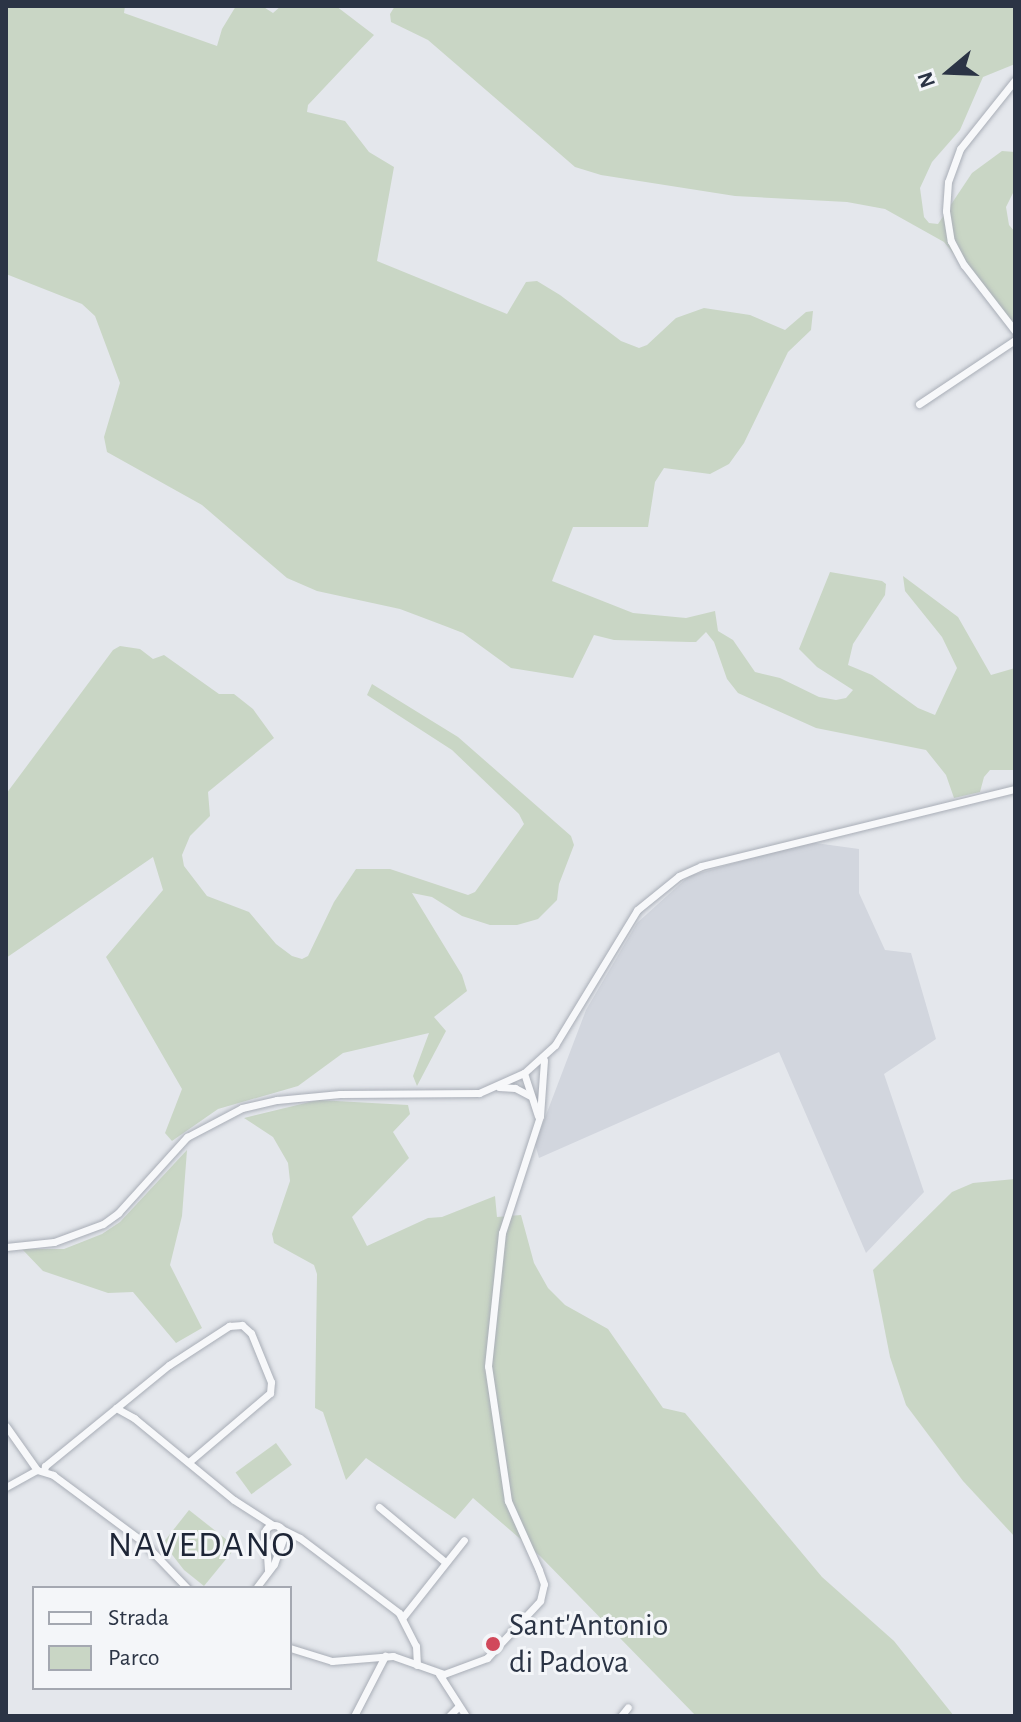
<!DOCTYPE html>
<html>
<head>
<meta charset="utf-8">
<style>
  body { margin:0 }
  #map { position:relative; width:1021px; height:1722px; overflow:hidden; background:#e4e7ec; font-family:"Alegreya Sans",sans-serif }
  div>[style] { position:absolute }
  .built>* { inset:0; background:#d2d6de }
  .green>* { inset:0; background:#c9d6c5; transform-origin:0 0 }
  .roads { filter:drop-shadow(0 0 2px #a9aeb7) drop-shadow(0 0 2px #a9aeb7) }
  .minor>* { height:7px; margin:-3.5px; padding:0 3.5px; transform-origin:3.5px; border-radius:3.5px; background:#f7f8fa }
  .minor>.ring { margin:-3.5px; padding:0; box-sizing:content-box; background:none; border:7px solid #f7f8fa; border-radius:50% }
  .dots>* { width:22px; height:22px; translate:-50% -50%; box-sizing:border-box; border:4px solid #f4f6f9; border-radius:50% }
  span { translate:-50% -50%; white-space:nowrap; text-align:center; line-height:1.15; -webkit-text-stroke:6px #f4f6f9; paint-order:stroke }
  .poi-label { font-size:32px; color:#2b3445 }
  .left { translate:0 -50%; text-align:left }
  .quarter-label { font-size:36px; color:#1d2536; letter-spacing:2px }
  .frame { position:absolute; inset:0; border:8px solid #2b3445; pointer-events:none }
  .legend { position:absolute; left:32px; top:1586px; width:260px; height:104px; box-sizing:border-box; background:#f4f6f9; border:2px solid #a4a8b1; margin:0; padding:10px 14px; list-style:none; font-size:24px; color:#2b3445 }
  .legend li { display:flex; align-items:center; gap:16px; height:40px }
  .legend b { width:40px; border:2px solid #a4a8b1 }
  .north { position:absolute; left:909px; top:32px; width:80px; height:80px; -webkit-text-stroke:6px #f4f6f9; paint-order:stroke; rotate:251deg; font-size:22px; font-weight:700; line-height:32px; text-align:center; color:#2b3445 }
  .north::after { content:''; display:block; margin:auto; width:28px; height:36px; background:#2b3445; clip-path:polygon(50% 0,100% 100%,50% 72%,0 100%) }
</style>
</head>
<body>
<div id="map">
  <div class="built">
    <div style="clip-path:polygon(808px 842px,859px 849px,859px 893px,885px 950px,911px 953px,936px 1039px,884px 1074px,924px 1192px,866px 1253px,779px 1052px,539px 1158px,535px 1144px,586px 1010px,637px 923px,689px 876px)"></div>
  </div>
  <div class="green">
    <div style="clip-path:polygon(6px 6px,125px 6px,124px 13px,217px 46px,222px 29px,236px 6px,262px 6px,273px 13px,281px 6px,336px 6px,374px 35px,308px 105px,307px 112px,345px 121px,369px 152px,394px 167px,377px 261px,507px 314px,526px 282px,537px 281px,560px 295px,621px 341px,639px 348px,647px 345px,676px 318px,704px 308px,750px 315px,785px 330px,806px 312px,813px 311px,811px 330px,788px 352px,744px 443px,729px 464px,710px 474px,664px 468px,655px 482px,648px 527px,573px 527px,552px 581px,633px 613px,686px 618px,715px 611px,718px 631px,733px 640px,755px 672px,780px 678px,819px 697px,836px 700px,846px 698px,853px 690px,817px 667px,799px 649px,830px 572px,882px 581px,886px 584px,885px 595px,853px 644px,848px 665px,872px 675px,918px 708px,935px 715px,957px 668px,942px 637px,905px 591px,903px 576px,958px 617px,991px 675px,1015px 668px,1015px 770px,990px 770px,984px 777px,980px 792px,954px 798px,946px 775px,926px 750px,816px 728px,738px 693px,727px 679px,714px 642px,706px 632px,696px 642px,690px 642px,614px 640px,594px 635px,573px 678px,511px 668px,463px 633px,445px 626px,400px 609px,317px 591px,287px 578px,202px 505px,107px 452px,104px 437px,120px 383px,95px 316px,82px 304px,6px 274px)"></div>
    <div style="clip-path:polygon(395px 6px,1015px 6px,1015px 64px,983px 77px,960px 130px,932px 162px,920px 188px,924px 217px,929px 223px,938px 224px,972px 173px,1002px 151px,1015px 152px,1015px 189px,1006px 207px,1009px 225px,1015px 232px,1015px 329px,944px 242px,885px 209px,847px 202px,735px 196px,601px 175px,575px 167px,428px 40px,391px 22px,390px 14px)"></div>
    <div style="clip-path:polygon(120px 646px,140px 649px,153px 659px,164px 655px,219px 694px,234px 694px,253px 709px,274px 738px,208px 792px,210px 816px,190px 836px,182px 855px,184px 866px,207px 896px,249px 912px,276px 944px,292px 956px,302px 959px,308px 956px,334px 902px,356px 869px,390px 869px,468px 895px,475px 892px,524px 824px,519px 814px,452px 750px,367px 695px,372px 684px,458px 737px,571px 836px,574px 845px,559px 884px,557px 900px,538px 919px,517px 925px,490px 925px,462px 916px,432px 897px,412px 893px,462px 975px,467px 991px,434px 1017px,446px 1031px,417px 1086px,413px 1076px,429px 1033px,343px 1053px,298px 1086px,218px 1109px,172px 1141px,165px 1133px,182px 1089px,106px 957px,163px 890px,153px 857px,6px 958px,6px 794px,113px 650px)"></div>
    <div style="clip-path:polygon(318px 1100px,408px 1105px,410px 1114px,393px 1132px,409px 1158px,352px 1217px,367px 1246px,428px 1218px,442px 1217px,495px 1196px,497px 1217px,521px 1215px,534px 1263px,548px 1288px,565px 1305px,608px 1329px,663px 1408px,685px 1413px,822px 1577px,894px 1641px,954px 1716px,696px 1716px,540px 1556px,473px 1498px,455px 1519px,366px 1458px,346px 1480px,323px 1412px,315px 1408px,317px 1274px,314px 1265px,274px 1243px,272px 1234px,290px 1181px,288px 1163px,273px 1137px,244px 1118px)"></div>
    <div style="clip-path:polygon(187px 1150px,182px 1216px,170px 1265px,202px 1328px,176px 1343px,133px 1292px,108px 1293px,43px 1271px,22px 1249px,64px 1249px,102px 1234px,120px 1222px)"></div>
    <div style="clip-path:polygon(1015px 1179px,1015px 1537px,963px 1481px,906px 1405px,890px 1357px,873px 1270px,952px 1192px,973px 1183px)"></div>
    <div style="left:276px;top:1443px;width:27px;height:50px;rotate:54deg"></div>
    <div style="clip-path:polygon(189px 1510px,236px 1547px,204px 1586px,184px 1570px,163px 1543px)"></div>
  </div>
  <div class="roads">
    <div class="minor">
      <div style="left:1015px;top:80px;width:88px;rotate:128.6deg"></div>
      <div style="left:960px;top:149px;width:35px;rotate:110deg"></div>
      <div style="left:948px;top:182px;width:29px;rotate:94deg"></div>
      <div style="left:946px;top:211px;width:30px;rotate:81deg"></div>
      <div style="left:951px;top:241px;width:27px;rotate:62deg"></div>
      <div style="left:964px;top:265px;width:83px;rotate:52.3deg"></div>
      <div style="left:919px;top:404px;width:115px;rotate:-33.7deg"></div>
      <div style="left:524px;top:1073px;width:45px;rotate:72deg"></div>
      <div style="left:499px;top:1087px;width:16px;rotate:4deg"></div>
      <div style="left:515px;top:1088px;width:16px;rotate:27deg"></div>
      <div style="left:6px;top:1247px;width:48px;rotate:-5.9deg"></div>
      <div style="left:54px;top:1242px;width:52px;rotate:-20.2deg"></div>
      <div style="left:103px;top:1224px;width:19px;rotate:-36deg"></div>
      <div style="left:118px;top:1213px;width:103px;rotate:-47.8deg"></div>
      <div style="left:187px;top:1137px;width:62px;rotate:-27.8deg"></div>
      <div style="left:242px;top:1108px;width:36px;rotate:-13deg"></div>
      <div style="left:277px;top:1100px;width:63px;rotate:-5.4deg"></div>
      <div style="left:340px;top:1094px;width:139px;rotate:-0.4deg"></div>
      <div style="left:479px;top:1093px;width:49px;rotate:-24deg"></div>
      <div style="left:524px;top:1073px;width:42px;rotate:-42.1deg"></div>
      <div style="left:555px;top:1045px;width:158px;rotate:-58.7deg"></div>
      <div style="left:637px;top:910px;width:54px;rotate:-39deg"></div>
      <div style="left:679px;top:876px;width:24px;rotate:-24deg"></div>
      <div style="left:701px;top:866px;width:323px;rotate:-13.8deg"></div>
      <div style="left:116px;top:1408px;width:21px;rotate:29deg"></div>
      <div style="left:134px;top:1418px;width:129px;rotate:39.4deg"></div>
      <div style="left:234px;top:1500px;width:46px;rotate:32.7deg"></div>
      <div style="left:6px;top:1426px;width:54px;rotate:54.8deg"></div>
      <div style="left:44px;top:1471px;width:5px;rotate:-79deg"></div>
      <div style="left:45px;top:1466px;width:160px;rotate:-39.2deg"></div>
      <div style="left:169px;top:1365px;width:72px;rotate:-33deg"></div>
      <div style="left:229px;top:1326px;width:13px;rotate:-4deg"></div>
      <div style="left:242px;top:1325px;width:12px;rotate:42deg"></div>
      <div style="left:251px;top:1333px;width:53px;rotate:67.8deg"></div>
      <div style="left:271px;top:1382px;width:11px;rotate:95deg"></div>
      <div style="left:270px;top:1393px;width:106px;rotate:139.6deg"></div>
      <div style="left:6px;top:1487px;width:35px;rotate:-29deg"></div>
      <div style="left:37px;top:1470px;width:17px;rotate:17deg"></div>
      <div style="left:53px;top:1475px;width:111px;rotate:36.6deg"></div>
      <div style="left:142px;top:1541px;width:65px;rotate:46.2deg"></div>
      <div style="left:379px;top:1507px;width:86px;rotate:39.8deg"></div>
      <div class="ring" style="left:264px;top:1525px;width:13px;height:13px"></div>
      <div style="left:280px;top:1528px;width:22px;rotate:27deg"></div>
      <div style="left:300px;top:1538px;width:124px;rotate:37.1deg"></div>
      <div style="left:399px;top:1613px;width:37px;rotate:63deg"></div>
      <div style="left:416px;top:1646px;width:19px;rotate:87deg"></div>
      <div style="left:266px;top:1541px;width:30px;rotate:86deg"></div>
      <div style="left:256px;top:1588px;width:30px;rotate:-53deg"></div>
      <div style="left:274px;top:1564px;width:23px;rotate:-70deg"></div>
      <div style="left:403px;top:1617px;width:98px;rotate:-51.6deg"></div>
      <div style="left:290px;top:1648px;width:44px;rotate:17.2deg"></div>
      <div style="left:332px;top:1661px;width:61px;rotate:-4.7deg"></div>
      <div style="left:393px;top:1656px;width:54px;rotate:19.4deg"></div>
      <div style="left:444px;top:1674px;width:46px;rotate:-20.4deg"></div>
      <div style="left:487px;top:1658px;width:78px;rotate:-47.1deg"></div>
      <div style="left:540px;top:1601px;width:17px;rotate:-77deg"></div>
      <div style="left:544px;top:1584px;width:15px;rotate:-110deg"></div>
      <div style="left:539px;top:1570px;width:76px;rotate:-114.2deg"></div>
      <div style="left:508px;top:1501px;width:136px;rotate:-98.4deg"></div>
      <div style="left:488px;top:1366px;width:134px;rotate:-84deg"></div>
      <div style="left:502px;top:1233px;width:123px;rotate:-72deg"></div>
      <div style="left:540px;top:1116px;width:56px;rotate:-85.9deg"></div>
      <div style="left:439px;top:1674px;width:50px;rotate:57.3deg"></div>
      <div style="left:354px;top:1716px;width:68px;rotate:-62.7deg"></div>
      <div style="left:449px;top:1716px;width:13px;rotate:-45deg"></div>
      <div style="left:621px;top:1716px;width:11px;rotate:-52deg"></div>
    </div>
  </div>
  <div class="dots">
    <div style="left:493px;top:1644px;background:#d1495b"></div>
  </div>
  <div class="poi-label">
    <span class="left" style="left:509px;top:1644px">Sant'Antonio<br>di Padova</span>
  </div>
  <div class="quarter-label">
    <span style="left:202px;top:1546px">NAVEDANO</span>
  </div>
  <div class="frame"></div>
  <ul class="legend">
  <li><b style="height:10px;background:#f7f8fa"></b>Strada</li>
  <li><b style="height:22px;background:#c9d6c5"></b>Parco</li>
  </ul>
  <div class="north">N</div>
</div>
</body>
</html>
